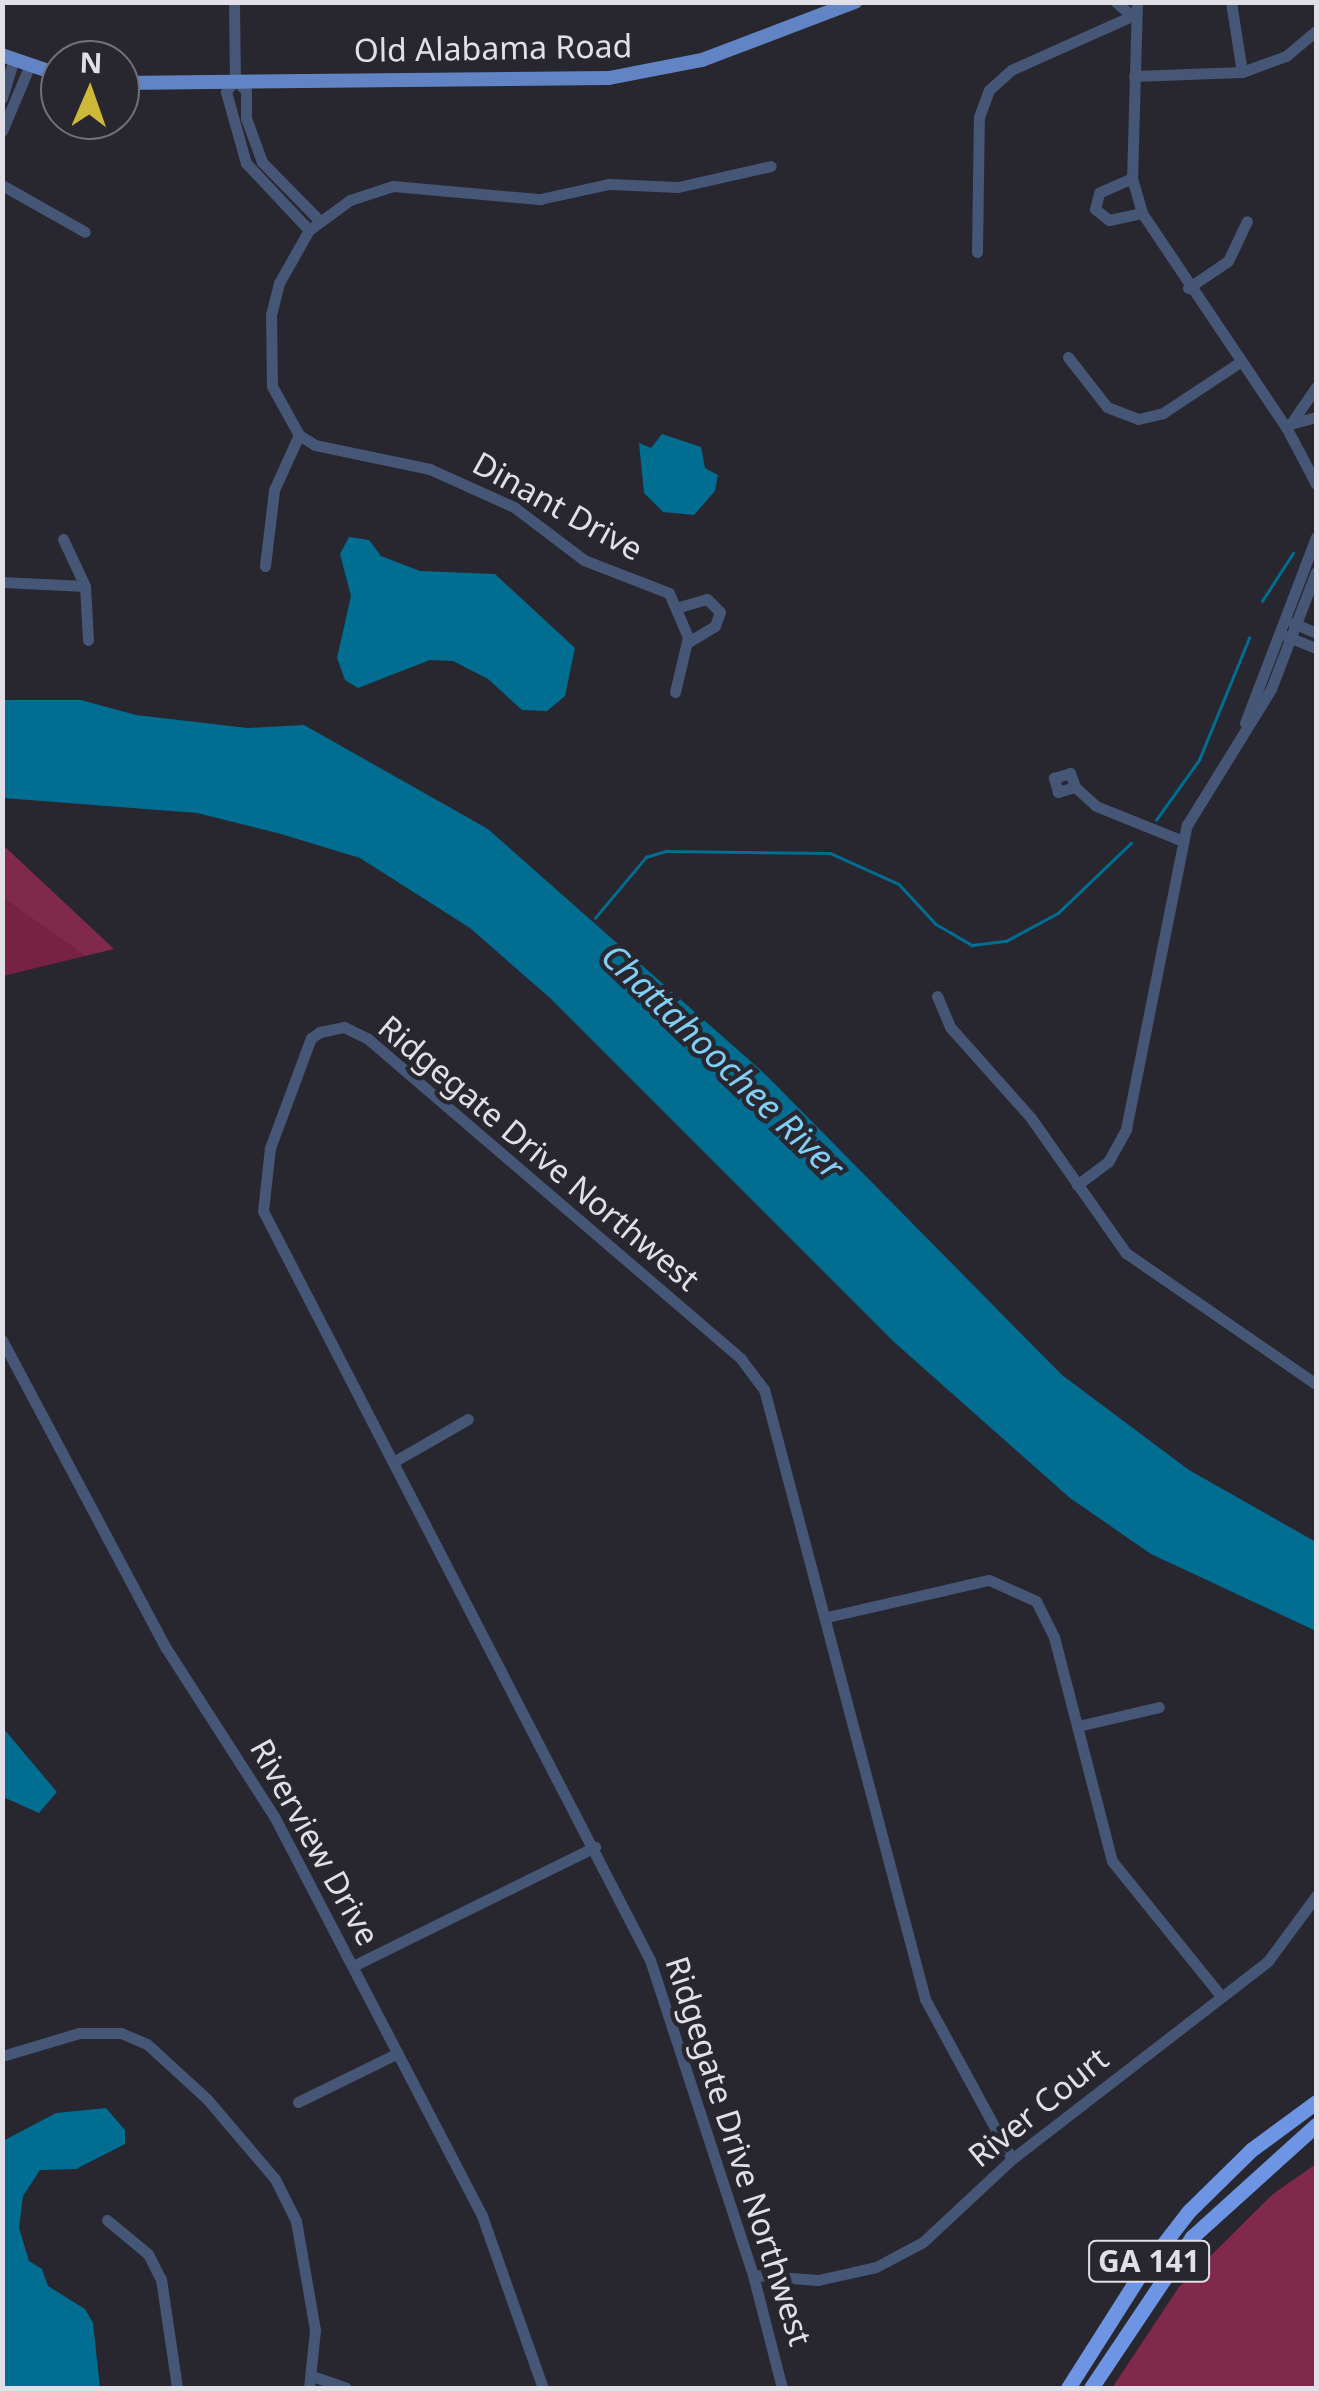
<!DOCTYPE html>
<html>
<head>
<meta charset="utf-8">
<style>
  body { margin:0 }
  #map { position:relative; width:1319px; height:2391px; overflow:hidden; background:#28262f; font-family:"Noto Sans",sans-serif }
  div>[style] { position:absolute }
  .green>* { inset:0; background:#772242 }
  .forest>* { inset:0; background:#81294a }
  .water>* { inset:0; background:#006d91 }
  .stream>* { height:2.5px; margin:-1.25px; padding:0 1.25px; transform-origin:1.25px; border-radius:1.25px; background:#006d91 }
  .minor>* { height:11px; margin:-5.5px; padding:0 5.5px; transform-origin:5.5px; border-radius:5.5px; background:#465676 }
  .major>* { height:14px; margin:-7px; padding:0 7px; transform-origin:7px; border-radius:7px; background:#6284c4 }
  .highway>* { height:15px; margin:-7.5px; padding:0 7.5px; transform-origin:7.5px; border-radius:7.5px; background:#6d95e3 }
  span { translate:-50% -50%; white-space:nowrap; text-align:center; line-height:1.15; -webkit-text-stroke:9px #28262f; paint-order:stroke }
  .shield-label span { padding:2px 8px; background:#28262f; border:2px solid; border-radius:8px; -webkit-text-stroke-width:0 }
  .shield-label { font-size:30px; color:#e1e0e6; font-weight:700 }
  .street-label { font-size:32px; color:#e1e0e6 }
  .water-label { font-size:35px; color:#81cff4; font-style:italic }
  .frame { position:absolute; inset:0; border:5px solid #e1e0e6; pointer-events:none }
  .north { position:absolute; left:40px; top:40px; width:100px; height:100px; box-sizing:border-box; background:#28262f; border:2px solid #727078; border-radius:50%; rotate:2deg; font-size:28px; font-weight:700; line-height:40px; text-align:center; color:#e1e0e6 }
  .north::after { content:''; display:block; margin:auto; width:35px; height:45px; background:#ceb838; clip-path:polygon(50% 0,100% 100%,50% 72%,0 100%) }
</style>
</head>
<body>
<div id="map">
  <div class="green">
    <div style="clip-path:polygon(3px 898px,85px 956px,3px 976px)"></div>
  </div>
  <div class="forest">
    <div style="clip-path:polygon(2px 845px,3px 845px,114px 949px,85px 956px,3px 898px)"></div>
    <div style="clip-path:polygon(1316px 2164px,1316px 2388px,1112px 2388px,1179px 2287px,1273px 2194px)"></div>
  </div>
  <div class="water">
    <div style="clip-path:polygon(662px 434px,701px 447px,705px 468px,718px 475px,715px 491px,694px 515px,663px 512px,644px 493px,639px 443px,651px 448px)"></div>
    <div style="clip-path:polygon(349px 537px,369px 540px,381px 556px,420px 571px,495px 574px,575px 648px,565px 696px,547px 711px,522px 710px,488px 679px,453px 661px,430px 660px,358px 688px,345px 680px,337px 658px,351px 596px,340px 554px)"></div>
    <div style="clip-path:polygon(3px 700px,81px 700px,136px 715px,248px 728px,304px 725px,488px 829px,765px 1074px,1062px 1375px,1189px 1470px,1316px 1542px,1316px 1631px,1151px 1554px,1070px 1498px,894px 1342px,550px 998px,470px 928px,360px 858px,281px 834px,197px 813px,3px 798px)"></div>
    <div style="clip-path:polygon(3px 1728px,57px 1792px,39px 1813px,3px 1797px)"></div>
    <div style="clip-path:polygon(106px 2108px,125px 2130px,125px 2144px,76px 2169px,40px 2170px,23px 2196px,19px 2228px,29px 2261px,42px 2269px,48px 2286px,85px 2309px,93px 2323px,100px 2388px,3px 2388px,3px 2141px,56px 2113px)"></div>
  </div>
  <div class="stream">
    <div style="left:1262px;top:601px;width:57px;rotate:-57.1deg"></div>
    <div style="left:1156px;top:820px;width:74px;rotate:-54.4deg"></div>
    <div style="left:1199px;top:760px;width:132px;rotate:-67.7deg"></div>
    <div style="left:595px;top:918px;width:80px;rotate:-50.1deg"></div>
    <div style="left:646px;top:857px;width:21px;rotate:-17deg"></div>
    <div style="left:666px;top:851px;width:164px;rotate:0.7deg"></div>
    <div style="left:830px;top:853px;width:76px;rotate:24.2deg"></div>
    <div style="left:899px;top:884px;width:54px;rotate:47.2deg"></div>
    <div style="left:936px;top:924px;width:42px;rotate:30.3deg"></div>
    <div style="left:972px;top:945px;width:34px;rotate:-7deg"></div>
    <div style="left:1006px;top:941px;width:59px;rotate:-28.3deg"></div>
    <div style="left:1058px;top:913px;width:101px;rotate:-43.8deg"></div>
  </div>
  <div class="minor">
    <div style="left:234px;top:2px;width:77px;rotate:89.3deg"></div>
    <div style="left:1116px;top:2px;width:21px;rotate:41deg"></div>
    <div style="left:1137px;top:2px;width:176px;rotate:91.6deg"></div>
    <div style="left:1132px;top:178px;width:36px;rotate:74deg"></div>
    <div style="left:1142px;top:213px;width:258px;rotate:56.1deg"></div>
    <div style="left:1286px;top:427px;width:64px;rotate:62.2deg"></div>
    <div style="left:1231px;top:2px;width:71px;rotate:81.1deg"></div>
    <div style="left:1134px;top:76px;width:108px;rotate:-2.1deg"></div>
    <div style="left:1242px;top:72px;width:47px;rotate:-20deg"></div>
    <div style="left:1286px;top:56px;width:39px;rotate:-40deg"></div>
    <div style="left:235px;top:79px;width:16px;rotate:125deg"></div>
    <div style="left:226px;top:92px;width:74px;rotate:74.3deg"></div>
    <div style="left:246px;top:163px;width:92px;rotate:46.8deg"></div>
    <div style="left:235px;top:79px;width:16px;rotate:47deg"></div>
    <div style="left:246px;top:91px;width:27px;rotate:90deg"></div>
    <div style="left:246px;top:118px;width:47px;rotate:70deg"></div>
    <div style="left:262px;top:162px;width:81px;rotate:45.5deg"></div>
    <div style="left:2px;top:98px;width:39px;rotate:-73deg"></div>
    <div style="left:2px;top:131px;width:69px;rotate:-67.1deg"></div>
    <div style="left:1132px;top:178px;width:36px;rotate:156deg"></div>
    <div style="left:1099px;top:193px;width:16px;rotate:104deg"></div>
    <div style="left:1095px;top:209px;width:18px;rotate:38deg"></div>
    <div style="left:1109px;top:220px;width:34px;rotate:-12deg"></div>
    <div style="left:2px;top:185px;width:95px;rotate:29.5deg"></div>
    <div style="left:977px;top:252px;width:135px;rotate:-89.2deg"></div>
    <div style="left:979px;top:117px;width:29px;rotate:-70deg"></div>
    <div style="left:989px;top:90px;width:30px;rotate:-42deg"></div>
    <div style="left:1011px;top:70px;width:133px;rotate:-24.1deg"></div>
    <div style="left:1188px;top:288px;width:48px;rotate:-34deg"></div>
    <div style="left:1228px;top:261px;width:44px;rotate:-64.6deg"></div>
    <div style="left:1068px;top:357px;width:63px;rotate:52deg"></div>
    <div style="left:1107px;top:407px;width:33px;rotate:21deg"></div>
    <div style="left:1138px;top:419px;width:26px;rotate:-13deg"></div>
    <div style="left:1163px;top:413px;width:92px;rotate:-33.5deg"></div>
    <div style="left:1292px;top:422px;width:42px;rotate:-55.6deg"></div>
    <div style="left:1290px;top:424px;width:27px;rotate:-15deg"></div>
    <div style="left:63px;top:539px;width:52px;rotate:64.9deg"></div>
    <div style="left:85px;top:586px;width:54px;rotate:86.8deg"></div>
    <div style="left:265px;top:566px;width:77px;rotate:-83.2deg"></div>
    <div style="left:274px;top:490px;width:60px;rotate:-65.6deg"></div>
    <div style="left:2px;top:582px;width:83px;rotate:2.8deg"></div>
    <div style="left:679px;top:607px;width:29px;rotate:-16deg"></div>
    <div style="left:707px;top:599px;width:18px;rotate:45deg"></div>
    <div style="left:720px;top:612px;width:15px;rotate:110deg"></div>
    <div style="left:715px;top:626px;width:33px;rotate:149deg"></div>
    <div style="left:1293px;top:623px;width:25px;rotate:23deg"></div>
    <div style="left:1286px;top:636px;width:32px;rotate:22deg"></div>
    <div style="left:675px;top:692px;width:57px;rotate:-76.7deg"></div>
    <div style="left:688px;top:637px;width:48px;rotate:-113.4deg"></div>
    <div style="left:669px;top:593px;width:91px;rotate:-158.8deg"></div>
    <div style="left:584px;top:560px;width:88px;rotate:-142.9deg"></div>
    <div style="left:514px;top:507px;width:92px;rotate:-155.7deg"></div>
    <div style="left:430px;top:469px;width:117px;rotate:-168.2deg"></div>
    <div style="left:315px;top:445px;width:19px;rotate:-148deg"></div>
    <div style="left:299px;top:435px;width:56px;rotate:-118.9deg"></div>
    <div style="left:272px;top:386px;width:71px;rotate:-90.8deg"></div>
    <div style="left:271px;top:315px;width:33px;rotate:-76deg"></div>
    <div style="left:279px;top:283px;width:61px;rotate:-60.5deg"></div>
    <div style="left:309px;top:230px;width:51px;rotate:-36.2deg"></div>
    <div style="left:350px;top:200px;width:45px;rotate:-18deg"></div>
    <div style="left:393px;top:186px;width:148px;rotate:5.1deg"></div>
    <div style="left:540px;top:199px;width:71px;rotate:-12.3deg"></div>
    <div style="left:609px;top:184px;width:69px;rotate:2.5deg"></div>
    <div style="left:678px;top:187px;width:95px;rotate:-12.7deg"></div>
    <div style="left:1245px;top:723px;width:199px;rotate:-69.1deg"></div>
    <div style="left:1075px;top:787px;width:18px;rotate:164deg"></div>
    <div style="left:1058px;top:792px;width:15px;rotate:-106deg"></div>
    <div style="left:1054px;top:778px;width:17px;rotate:-17deg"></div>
    <div style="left:1070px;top:773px;width:15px;rotate:70deg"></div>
    <div style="left:1075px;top:787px;width:28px;rotate:42deg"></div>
    <div style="left:1096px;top:806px;width:94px;rotate:21.9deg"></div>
    <div style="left:937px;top:996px;width:34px;rotate:67deg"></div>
    <div style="left:950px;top:1027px;width:122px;rotate:48.3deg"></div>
    <div style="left:1031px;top:1118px;width:165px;rotate:54.9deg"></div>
    <div style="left:1126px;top:1253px;width:231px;rotate:34.6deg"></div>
    <div style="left:1077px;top:1185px;width:39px;rotate:-37deg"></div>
    <div style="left:1108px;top:1162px;width:38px;rotate:-61deg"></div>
    <div style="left:1126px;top:1129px;width:310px;rotate:-78.7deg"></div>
    <div style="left:1187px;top:825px;width:160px;rotate:-58.3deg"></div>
    <div style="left:1271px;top:689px;width:125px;rotate:-69deg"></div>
    <div style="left:2px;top:1340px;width:349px;rotate:62deg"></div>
    <div style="left:166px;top:1648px;width:202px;rotate:57.3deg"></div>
    <div style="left:275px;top:1818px;width:449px;rotate:62.5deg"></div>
    <div style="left:482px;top:2216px;width:182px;rotate:70.5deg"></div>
    <div style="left:395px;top:1461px;width:84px;rotate:-29.9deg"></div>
    <div style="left:827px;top:1617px;width:166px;rotate:-12.9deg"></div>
    <div style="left:989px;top:1580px;width:51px;rotate:24.1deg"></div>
    <div style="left:1036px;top:1601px;width:40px;rotate:63.4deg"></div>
    <div style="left:1054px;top:1637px;width:231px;rotate:75.5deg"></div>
    <div style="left:1112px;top:1861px;width:174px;rotate:51.1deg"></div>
    <div style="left:1078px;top:1726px;width:83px;rotate:-13.2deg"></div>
    <div style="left:353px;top:1966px;width:270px;rotate:-26.2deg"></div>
    <div style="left:2px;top:2056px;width:80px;rotate:-16.6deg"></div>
    <div style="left:79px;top:2033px;width:42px"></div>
    <div style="left:121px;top:2033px;width:28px;rotate:23deg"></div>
    <div style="left:147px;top:2044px;width:81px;rotate:42.5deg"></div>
    <div style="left:207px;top:2099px;width:105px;rotate:49.6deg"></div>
    <div style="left:275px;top:2179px;width:47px;rotate:63.4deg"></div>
    <div style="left:296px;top:2221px;width:111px;rotate:80.1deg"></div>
    <div style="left:315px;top:2330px;width:58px;rotate:95.9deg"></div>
    <div style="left:298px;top:2102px;width:111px;rotate:-26.1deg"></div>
    <div style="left:107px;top:2220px;width:53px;rotate:39.7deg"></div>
    <div style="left:148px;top:2254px;width:28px;rotate:63deg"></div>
    <div style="left:161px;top:2279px;width:110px;rotate:81.6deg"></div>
    <div style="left:753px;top:2275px;width:65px;rotate:4.4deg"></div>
    <div style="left:818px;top:2280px;width:59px;rotate:-12.6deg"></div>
    <div style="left:876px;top:2267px;width:53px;rotate:-28deg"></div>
    <div style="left:923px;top:2242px;width:122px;rotate:-43deg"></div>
    <div style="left:1012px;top:2159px;width:324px;rotate:-37.7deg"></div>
    <div style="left:1268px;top:1961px;width:81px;rotate:-53.6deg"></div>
    <div style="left:312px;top:2376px;width:36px;rotate:19deg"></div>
    <div style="left:782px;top:2388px;width:117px;rotate:-104.4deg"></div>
    <div style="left:753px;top:2275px;width:331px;rotate:-108.1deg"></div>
    <div style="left:650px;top:1960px;width:843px;rotate:-117.32deg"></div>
    <div style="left:263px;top:1211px;width:63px;rotate:-83.7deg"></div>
    <div style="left:270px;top:1148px;width:117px;rotate:-69.6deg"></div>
    <div style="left:311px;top:1038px;width:11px;rotate:-34deg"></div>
    <div style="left:320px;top:1032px;width:25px;rotate:-12deg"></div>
    <div style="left:344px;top:1027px;width:25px;rotate:26deg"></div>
    <div style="left:367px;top:1038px;width:493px;rotate:40.6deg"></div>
    <div style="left:741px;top:1359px;width:38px;rotate:53deg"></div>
    <div style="left:764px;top:1389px;width:631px;rotate:75.21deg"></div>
    <div style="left:925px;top:1999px;width:182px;rotate:61.5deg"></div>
  </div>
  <div class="major">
    <div style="left:2px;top:55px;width:61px;rotate:19deg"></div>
    <div style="left:120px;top:83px;width:489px;rotate:-0.6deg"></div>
    <div style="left:609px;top:78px;width:95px;rotate:-11deg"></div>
    <div style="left:702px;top:60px;width:164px;rotate:-20.8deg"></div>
  </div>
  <div class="highway">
    <div style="left:1068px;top:2388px;width:136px;rotate:-57.6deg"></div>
    <div style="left:1141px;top:2273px;width:78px;rotate:-52.3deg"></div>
    <div style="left:1189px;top:2211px;width:87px;rotate:-44.5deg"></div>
    <div style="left:1251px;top:2150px;width:81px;rotate:-36.4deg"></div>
    <div style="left:1091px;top:2388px;width:182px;rotate:-56.2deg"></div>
    <div style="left:1192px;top:2237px;width:167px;rotate:-42.1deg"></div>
  </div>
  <div class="shield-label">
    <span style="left:1149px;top:2261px">GA 141</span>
  </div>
  <div class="street-label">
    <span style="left:493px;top:48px;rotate:-1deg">Old Alabama Road</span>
    <span style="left:558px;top:506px;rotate:29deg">Dinant Drive</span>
    <span style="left:539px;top:1153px;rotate:40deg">Ridgegate Drive Northwest</span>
    <span style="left:315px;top:1842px;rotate:61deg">Riverview Drive</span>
    <span style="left:1038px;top:2107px;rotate:-39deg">River Court</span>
    <span style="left:739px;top:2151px;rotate:72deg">Ridgegate Drive Northwest</span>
  </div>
  <div class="water-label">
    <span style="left:723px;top:1061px;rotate:44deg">Chattahoochee River</span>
  </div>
  <div class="frame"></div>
  <div class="north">N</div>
</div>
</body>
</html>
